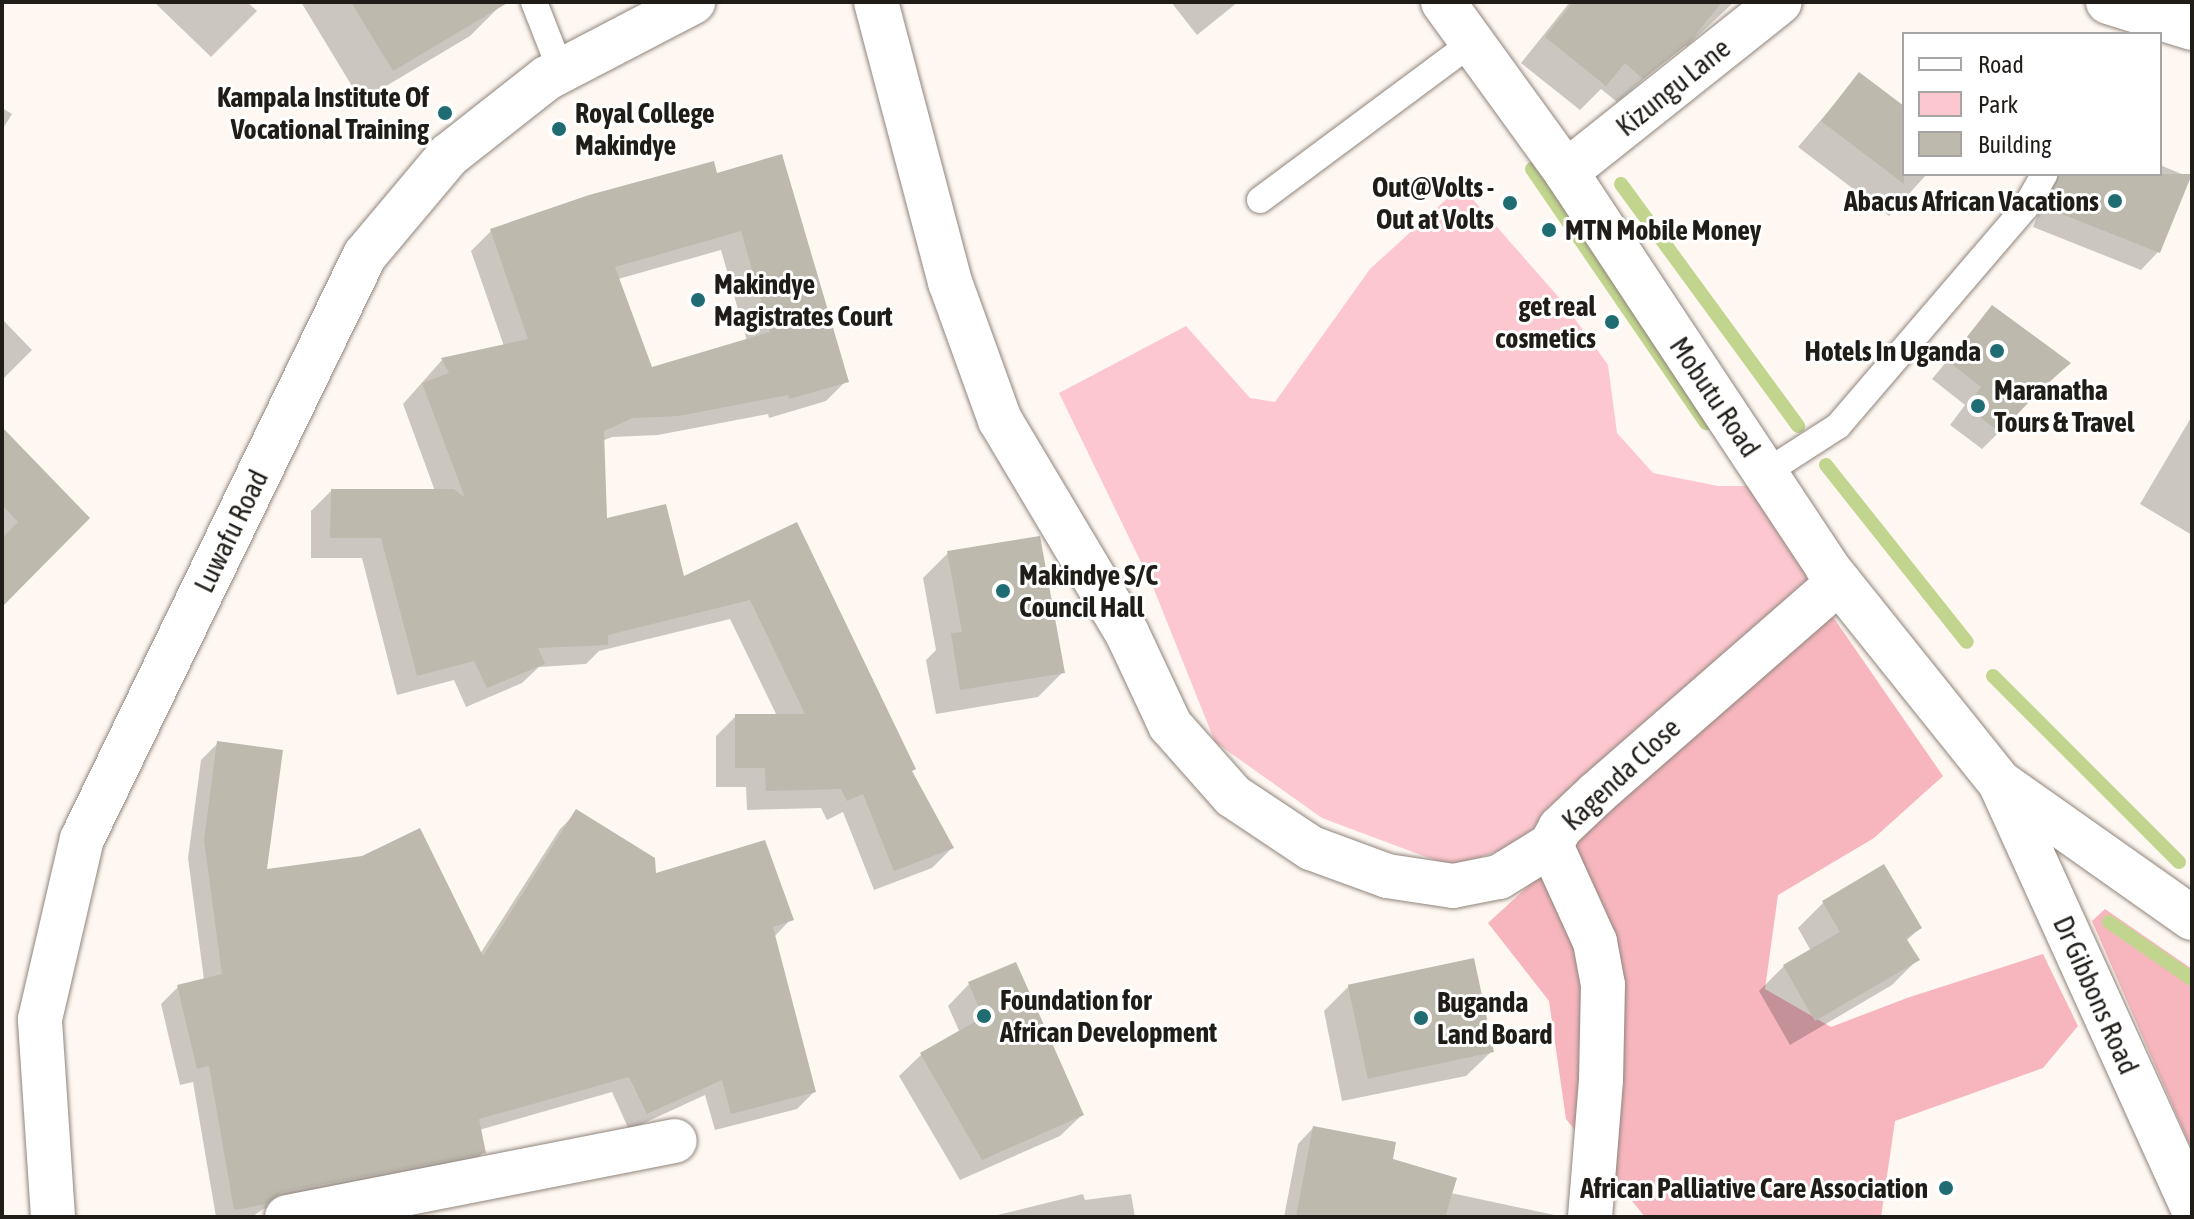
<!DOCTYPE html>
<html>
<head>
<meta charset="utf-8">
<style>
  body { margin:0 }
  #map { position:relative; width:2194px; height:1219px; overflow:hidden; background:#fff8f2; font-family:"Asap Condensed",sans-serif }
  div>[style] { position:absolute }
  .green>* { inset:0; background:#fcc7ce }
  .forest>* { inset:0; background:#f7b6be }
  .shadow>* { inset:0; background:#0003 }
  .stream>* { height:14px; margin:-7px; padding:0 7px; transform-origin:7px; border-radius:7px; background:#c1d58f }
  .building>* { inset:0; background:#bdb9ad; transform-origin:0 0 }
  .roads { filter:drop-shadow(0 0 2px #8f857c) drop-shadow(0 0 2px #8f857c) }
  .service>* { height:26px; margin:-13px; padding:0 13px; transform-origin:13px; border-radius:13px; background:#fff }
  .minor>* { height:44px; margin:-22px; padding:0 22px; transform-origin:22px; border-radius:22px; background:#fff }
  .tertiary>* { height:44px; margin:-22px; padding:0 22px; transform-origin:22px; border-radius:22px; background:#fff }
  .dots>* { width:22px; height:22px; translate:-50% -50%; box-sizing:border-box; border:4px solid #fff; border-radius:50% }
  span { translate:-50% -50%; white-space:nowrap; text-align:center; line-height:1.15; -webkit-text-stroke:6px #fff; paint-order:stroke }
  .street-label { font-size:28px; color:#201d19 }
  .poi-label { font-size:28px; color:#201d19; font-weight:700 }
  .right { translate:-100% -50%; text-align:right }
  .left { translate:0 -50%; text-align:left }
  .frame { position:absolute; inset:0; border:4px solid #201d19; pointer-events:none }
  .legend { position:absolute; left:1902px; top:32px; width:260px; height:144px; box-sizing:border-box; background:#fff; border:2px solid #a6a5a3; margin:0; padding:10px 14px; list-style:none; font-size:24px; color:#201d19 }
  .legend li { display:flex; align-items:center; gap:16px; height:40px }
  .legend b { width:40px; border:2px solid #a6a5a3 }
</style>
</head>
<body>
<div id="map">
  <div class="green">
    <div style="clip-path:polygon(1461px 186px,1562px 301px,1608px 365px,1617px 433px,1653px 473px,1718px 486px,1748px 486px,1811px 576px,1515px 845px,1453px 867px,1322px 818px,1215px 742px,1153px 587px,1059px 393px,1186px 326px,1250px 398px,1275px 402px,1370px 269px)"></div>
  </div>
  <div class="forest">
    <div style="clip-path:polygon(1831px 614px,1943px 776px,1874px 838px,1778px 895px,1765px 989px,1831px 1027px,1907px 998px,2043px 954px,2078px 1026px,2043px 1068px,1895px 1121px,1881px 1217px,1645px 1217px,1566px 1119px,1549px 1001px,1488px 923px,1757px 676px)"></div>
    <div style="clip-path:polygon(2105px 909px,2192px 969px,2192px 1150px,2092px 921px)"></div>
  </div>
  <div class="shadow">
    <div style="clip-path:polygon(154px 2px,247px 2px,257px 11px,211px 57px)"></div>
    <div style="clip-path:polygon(301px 2px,499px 2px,501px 5px,470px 36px,361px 101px)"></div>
    <div style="clip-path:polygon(1171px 2px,1238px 2px,1197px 35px)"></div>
    <div style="clip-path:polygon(1570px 2px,1734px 2px,1687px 46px,1685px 44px,1617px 102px,1601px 89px,1580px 110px,1521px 63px)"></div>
    <div style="clip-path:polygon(1859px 75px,1901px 106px,1904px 102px,1904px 174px,1927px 174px,1889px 216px,1798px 147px)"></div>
    <div style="clip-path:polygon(2px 108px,12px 114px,2px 130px)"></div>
    <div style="clip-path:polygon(2160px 165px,2189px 177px,2158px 252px,2141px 270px,2033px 227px,2054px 174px,2160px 174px)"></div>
    <div style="clip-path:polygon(evenodd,716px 175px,846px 381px,826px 401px,769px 418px,768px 414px,658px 435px,612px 437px,602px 441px,605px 521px,683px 579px,796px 524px,910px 772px,952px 848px,932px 868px,874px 890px,843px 812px,827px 820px,821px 808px,747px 810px,746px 787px,716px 787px,716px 736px,736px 716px,777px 716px,730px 619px,599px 651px,586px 664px,539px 667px,522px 683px,466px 707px,454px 680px,397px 695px,362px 558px,311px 558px,311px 511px,331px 491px,435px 491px,403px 404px,442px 360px,504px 346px,471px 251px,491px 231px,716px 175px,721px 250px,747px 341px,651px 370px,618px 279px,721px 250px)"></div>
    <div style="clip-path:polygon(1992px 307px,2068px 364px,1982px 449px,1950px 425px,1965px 405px,1932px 379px)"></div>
    <div style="clip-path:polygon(2px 319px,32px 350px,2px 380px)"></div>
    <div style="clip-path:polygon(2192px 416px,2192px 535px,2140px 504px)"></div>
    <div style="clip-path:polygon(2px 430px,88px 518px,2px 603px)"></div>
    <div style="clip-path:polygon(948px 553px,1063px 672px,1038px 697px,936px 714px,926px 660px,936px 650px,923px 578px)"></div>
    <div style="clip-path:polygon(218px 743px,265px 871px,480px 954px,560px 829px,577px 812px,654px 876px,791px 919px,774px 937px,814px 1092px,797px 1109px,715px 1130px,705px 1095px,629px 1130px,612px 1092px,479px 1130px,484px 1152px,467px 1169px,263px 1209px,252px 1217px,216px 1217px,193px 1082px,180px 1085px,161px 1004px,178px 987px,204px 980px,188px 858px,201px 760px)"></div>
    <div style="clip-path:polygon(1823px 903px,1920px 928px,1906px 941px,1917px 960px,1892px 985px,1790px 1045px,1759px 991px,1784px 966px,1811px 951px,1798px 928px)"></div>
    <div style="clip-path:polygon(969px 984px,1082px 1115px,1060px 1136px,960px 1180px,899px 1076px,921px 1055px,960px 1033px,948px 1006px)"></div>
    <div style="clip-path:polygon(1349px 986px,1492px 1051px,1466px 1076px,1342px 1101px,1324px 1011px)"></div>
    <div style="clip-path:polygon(1313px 1128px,1390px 1160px,1451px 1193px,1564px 1217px,1284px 1217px,1298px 1144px)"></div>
    <div style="clip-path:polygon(1083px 1194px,1085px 1200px,1131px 1194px,1135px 1217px,989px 1217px)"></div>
  </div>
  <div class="stream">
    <div style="left:1532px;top:169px;width:308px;rotate:55.6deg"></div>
    <div style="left:1621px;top:184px;width:300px;rotate:53.8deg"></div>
    <div style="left:1826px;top:465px;width:226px;rotate:51.5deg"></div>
    <div style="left:1993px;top:676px;width:263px;rotate:45deg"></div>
    <div style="left:2109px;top:922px;width:101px;rotate:34.5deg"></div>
  </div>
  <div class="building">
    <div style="clip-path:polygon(351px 2px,509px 2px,393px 71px)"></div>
    <div style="clip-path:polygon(1573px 2px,1722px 2px,1689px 43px,1643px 79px,1625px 63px,1606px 86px,1545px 37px)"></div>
    <div style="clip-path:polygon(1859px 72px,1904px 106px,1904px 184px,1821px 121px)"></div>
    <div style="clip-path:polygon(evenodd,782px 154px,849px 382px,789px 399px,788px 395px,679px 416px,633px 418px,604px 431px,607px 518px,666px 504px,684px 576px,797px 522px,916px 769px,912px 771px,954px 848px,894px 871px,863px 794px,847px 801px,841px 789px,766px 791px,765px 768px,735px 768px,735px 714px,805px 714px,750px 600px,608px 635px,608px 645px,538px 648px,545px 664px,487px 688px,474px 661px,417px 676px,381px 538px,330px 538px,331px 489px,454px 489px,465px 498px,422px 383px,449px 373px,441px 358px,528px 339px,490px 229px,589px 195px,714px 161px,717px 173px,782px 154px,741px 231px,770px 332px,652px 367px,615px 267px,741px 231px)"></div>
    <div style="clip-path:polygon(2063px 174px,2192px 174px,2160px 253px,2049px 209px)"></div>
    <div style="clip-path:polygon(1992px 305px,2071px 363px,2035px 394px,2001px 433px,1966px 407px,1981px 387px,1948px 361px)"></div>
    <div style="clip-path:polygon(2px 427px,90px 518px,2px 607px,2px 538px,18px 522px,2px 505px)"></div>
    <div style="clip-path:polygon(1040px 536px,1065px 673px,960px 690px,951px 633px,962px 632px,947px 551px)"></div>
    <div style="clip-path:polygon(217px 741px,283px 750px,267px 869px,362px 856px,420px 828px,483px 956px,576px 809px,655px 858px,656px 873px,765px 840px,794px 920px,773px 927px,816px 1092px,731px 1114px,722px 1080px,647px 1114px,629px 1077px,479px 1119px,486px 1153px,282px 1192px,266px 1204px,234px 1210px,209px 1066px,197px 1069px,177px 985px,222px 974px,204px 840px)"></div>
    <div style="clip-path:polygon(1884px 864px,1922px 928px,1906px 938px,1920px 960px,1815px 1021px,1783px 965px,1840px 932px,1822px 901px)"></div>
    <div style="left:1474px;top:958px;width:96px;height:129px;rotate:78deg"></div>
    <div style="clip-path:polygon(1016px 962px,1084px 1115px,982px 1160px,920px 1053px,983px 1017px,968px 982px)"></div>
    <div style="clip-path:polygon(1313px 1126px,1396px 1142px,1393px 1159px,1457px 1178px,1445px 1217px,1296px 1217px)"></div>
  </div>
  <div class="roads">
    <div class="service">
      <div style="left:534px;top:2px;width:74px;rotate:68.6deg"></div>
      <div style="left:1260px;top:200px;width:265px;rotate:-36.6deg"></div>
      <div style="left:1765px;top:473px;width:87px;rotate:-32.8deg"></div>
      <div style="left:1838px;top:426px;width:287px;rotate:-49.4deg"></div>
      <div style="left:2025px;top:208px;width:39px;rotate:-60deg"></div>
    </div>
    <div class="minor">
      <div style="left:876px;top:2px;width:290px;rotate:75.2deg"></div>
      <div style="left:950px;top:282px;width:147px;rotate:70.1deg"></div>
      <div style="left:1000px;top:420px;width:248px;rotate:59.2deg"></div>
      <div style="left:1127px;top:633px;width:102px;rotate:64.9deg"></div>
      <div style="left:1170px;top:725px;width:95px;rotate:48.4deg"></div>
      <div style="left:1233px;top:796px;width:94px;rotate:33.7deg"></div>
      <div style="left:1311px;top:848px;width:81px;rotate:20.2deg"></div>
      <div style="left:1387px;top:876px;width:67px;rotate:8.6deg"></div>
      <div style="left:1453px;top:886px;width:47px;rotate:-11.1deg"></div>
      <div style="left:1499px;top:877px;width:61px;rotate:-31.6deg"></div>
      <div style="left:1443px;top:2px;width:210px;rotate:54.1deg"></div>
      <div style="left:1566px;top:172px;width:473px;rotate:56.5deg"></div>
      <div style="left:1827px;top:567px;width:277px;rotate:51.3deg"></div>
      <div style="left:2000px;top:783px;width:465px;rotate:65.6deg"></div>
      <div style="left:2108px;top:2px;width:88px;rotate:17.2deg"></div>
      <div style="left:1566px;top:172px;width:273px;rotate:-38.5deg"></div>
      <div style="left:2002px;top:784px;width:232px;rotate:35.2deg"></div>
      <div style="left:287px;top:1217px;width:395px;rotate:-11.1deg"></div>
      <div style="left:1590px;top:1217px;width:137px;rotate:-85.4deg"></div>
      <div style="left:1601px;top:1080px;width:95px;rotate:-88.8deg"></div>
      <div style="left:1603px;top:985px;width:44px;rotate:-100.5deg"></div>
      <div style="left:1595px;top:942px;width:107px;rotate:-114.4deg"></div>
      <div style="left:1551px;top:845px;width:19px;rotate:-62deg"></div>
      <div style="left:1560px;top:828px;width:51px;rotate:-43.4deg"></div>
      <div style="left:1597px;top:793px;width:321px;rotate:-41.1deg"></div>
    </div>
    <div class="tertiary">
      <div style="left:53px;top:1217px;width:198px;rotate:-93.8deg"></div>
      <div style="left:40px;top:1019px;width:185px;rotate:-76.9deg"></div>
      <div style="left:82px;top:839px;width:649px;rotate:-64.15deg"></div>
      <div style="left:365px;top:255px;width:131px;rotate:-50deg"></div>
      <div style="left:449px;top:155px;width:125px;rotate:-38.2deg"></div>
      <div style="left:547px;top:78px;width:165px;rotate:-27.5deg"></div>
    </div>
  </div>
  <div class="dots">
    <div style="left:445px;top:113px;background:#206c73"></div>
    <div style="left:559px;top:129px;background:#206c73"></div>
    <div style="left:2115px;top:201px;background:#206c73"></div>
    <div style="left:1510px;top:203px;background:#206c73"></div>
    <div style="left:1549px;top:230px;background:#206c73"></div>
    <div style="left:698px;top:300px;background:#206c73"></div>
    <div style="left:1612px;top:322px;background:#206c73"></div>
    <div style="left:1997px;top:351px;background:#206c73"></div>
    <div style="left:1978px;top:406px;background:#206c73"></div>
    <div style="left:1003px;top:591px;background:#206c73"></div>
    <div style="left:984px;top:1016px;background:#206c73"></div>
    <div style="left:1421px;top:1018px;background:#206c73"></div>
    <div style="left:1946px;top:1188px;background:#206c73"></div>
  </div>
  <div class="street-label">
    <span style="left:1673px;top:87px;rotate:-39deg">Kizungu Lane</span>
    <span style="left:1715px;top:397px;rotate:56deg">Mobutu Road</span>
    <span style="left:231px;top:531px;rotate:-64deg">Luwafu Road</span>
    <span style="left:1621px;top:774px;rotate:-43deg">Kagenda Close</span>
    <span style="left:2096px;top:995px;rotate:66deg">Dr Gibbons Road</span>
  </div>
  <div class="poi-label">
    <span class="right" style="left:429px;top:113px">Kampala Institute Of<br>Vocational Training</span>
    <span class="left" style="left:575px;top:129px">Royal College<br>Makindye</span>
    <span class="right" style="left:1494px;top:203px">Out@Volts -<br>Out at Volts</span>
    <span class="right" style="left:2099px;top:201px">Abacus African Vacations</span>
    <span class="left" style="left:1565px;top:230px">MTN Mobile Money</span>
    <span class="left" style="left:714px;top:300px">Makindye<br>Magistrates Court</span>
    <span class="right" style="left:1596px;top:322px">get real<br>cosmetics</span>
    <span class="right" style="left:1981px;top:351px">Hotels In Uganda</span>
    <span class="left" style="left:1994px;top:406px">Maranatha<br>Tours &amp; Travel</span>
    <span class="left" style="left:1019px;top:591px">Makindye S/C<br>Council Hall</span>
    <span class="left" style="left:1000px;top:1016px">Foundation for<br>African Development</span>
    <span class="left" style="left:1437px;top:1018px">Buganda<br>Land Board</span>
    <span class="right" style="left:1928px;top:1188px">African Palliative Care Association</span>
  </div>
  <div class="frame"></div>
  <ul class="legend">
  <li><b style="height:10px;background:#fff"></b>Road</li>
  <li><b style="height:22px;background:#fcc7ce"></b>Park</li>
  <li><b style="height:22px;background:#bdb9ad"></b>Building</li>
  </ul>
</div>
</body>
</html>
